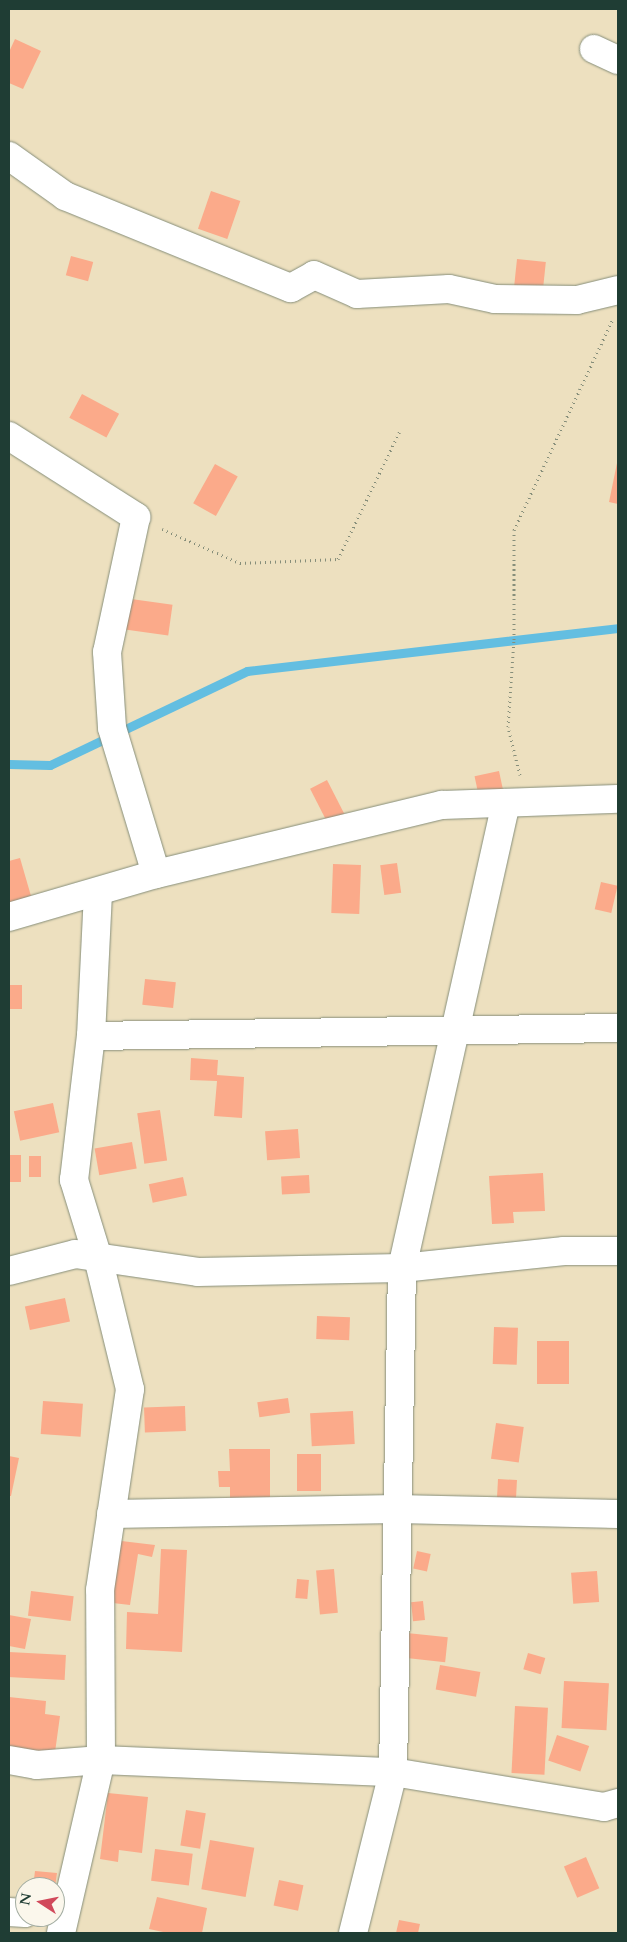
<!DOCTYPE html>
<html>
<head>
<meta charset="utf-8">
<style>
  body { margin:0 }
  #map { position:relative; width:627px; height:1942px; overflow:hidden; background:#ede0bf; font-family:Cardo,serif }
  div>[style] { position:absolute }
  .stream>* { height:9px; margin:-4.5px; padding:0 4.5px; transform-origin:4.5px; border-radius:4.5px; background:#63bee1 }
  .building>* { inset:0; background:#fbaa8a; transform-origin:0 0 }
  .path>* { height:3px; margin-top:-1.5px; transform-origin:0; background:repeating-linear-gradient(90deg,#868e7a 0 1px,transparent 0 5px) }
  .roads { filter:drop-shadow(0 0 1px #868e7a) drop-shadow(0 0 1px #868e7a) }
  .minor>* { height:28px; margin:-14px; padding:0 14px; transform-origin:14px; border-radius:14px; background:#fff }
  span { translate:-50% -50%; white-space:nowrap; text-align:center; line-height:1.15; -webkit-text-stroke:5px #fbf7ec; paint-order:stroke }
  .frame { position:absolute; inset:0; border:10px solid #1f3d34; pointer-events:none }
  .north { position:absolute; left:15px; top:1877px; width:50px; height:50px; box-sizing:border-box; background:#fbf7ec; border:1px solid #a3ada2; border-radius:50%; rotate:281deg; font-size:14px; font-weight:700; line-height:20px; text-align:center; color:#1f3d34 }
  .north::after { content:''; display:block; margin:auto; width:18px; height:22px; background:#d1495b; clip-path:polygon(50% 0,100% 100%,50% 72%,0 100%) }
</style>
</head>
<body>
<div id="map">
  <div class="stream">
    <div style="left:9px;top:764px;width:41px;rotate:1.4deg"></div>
    <div style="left:50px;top:765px;width:218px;rotate:-25.5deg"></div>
    <div style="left:247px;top:671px;width:373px;rotate:-6.6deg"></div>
  </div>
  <div class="building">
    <div style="clip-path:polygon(15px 39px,41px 51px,23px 89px,9px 83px,9px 52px)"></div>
    <div style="left:211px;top:191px;width:31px;height:40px;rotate:19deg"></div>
    <div style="left:71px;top:256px;width:23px;height:20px;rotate:15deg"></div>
    <div style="left:517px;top:259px;width:29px;height:39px;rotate:6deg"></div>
    <div style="left:82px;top:394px;width:42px;height:27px;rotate:28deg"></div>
    <div style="clip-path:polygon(617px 463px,618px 463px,618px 504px,609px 502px)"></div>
    <div style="left:215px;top:464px;width:26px;height:45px;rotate:29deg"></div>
    <div style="left:124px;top:598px;width:49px;height:31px;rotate:8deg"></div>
    <div style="left:499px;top:771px;width:29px;height:25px;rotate:78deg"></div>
    <div style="left:327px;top:780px;width:38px;height:19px;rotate:63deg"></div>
    <div style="clip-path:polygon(20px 858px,31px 896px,9px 903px,9px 861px)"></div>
    <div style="left:397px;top:863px;width:30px;height:17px;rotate:82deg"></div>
    <div style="left:333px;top:864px;width:28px;height:49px;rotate:2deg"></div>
    <div style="left:601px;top:882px;width:17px;height:28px;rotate:13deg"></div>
    <div style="left:145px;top:979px;width:31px;height:26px;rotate:6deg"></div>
    <div style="left:9px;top:985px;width:13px;height:24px"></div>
    <div style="clip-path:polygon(191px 1058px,218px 1060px,217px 1075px,244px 1077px,242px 1118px,214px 1116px,217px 1081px,190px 1080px)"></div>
    <div style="left:53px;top:1103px;width:30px;height:40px;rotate:78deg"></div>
    <div style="left:160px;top:1110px;width:51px;height:23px;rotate:82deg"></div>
    <div style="left:298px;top:1129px;width:29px;height:33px;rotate:86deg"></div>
    <div style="left:132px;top:1142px;width:27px;height:38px;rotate:80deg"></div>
    <div style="left:9px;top:1155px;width:12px;height:27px"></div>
    <div style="left:29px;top:1156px;width:12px;height:21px"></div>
    <div style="clip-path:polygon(543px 1173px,545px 1211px,513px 1212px,514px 1223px,492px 1224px,489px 1176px)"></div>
    <div style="left:309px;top:1175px;width:18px;height:28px;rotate:87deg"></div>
    <div style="left:183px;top:1177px;width:19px;height:35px;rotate:78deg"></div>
    <div style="left:65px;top:1298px;width:24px;height:41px;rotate:78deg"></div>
    <div style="left:317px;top:1316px;width:33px;height:23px;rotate:2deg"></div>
    <div style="left:494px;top:1327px;width:24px;height:37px;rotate:2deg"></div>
    <div style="left:537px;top:1341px;width:32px;height:43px"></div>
    <div style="left:288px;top:1398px;width:15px;height:31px;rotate:82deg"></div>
    <div style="left:43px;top:1401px;width:40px;height:33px;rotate:4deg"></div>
    <div style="left:185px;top:1406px;width:25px;height:41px;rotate:88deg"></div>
    <div style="left:353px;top:1411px;width:33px;height:43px;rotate:87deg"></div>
    <div style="left:496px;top:1423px;width:28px;height:36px;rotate:8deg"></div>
    <div style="clip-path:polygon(229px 1449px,270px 1449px,270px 1512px,230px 1512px,230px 1487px,219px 1487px,218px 1471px,230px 1471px)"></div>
    <div style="left:297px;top:1454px;width:24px;height:37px"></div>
    <div style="clip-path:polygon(9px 1456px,19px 1458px,11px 1496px,9px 1496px)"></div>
    <div style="left:498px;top:1479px;width:19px;height:28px;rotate:3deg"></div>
    <div style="clip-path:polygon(113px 1540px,155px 1545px,152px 1557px,138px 1554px,130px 1605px,104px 1602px)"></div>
    <div style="clip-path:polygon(161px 1549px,187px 1550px,182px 1652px,126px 1649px,127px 1612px,158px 1614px)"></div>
    <div style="left:417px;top:1551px;width:14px;height:18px;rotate:12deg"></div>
    <div style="left:334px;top:1569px;width:44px;height:18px;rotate:85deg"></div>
    <div style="left:597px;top:1571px;width:31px;height:26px;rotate:86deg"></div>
    <div style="left:297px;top:1579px;width:12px;height:19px;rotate:5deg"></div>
    <div style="left:31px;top:1591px;width:43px;height:25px;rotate:7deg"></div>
    <div style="left:423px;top:1601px;width:19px;height:12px;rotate:84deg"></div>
    <div style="clip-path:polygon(9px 1615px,31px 1619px,25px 1649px,9px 1646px)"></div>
    <div style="left:407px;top:1633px;width:41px;height:25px;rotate:6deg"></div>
    <div style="left:9px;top:1652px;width:57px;height:25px;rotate:3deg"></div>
    <div style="left:528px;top:1653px;width:18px;height:17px;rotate:16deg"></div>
    <div style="left:440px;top:1665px;width:41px;height:25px;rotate:10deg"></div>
    <div style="left:564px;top:1681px;width:45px;height:47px;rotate:3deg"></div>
    <div style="clip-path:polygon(9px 1697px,46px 1701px,45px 1714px,60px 1716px,52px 1774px,9px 1758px)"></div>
    <div style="left:515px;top:1706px;width:33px;height:67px;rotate:3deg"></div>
    <div style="left:557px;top:1735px;width:34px;height:27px;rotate:19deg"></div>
    <div style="clip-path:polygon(108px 1793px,148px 1797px,142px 1853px,119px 1850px,118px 1862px,100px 1859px)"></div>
    <div style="left:186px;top:1810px;width:20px;height:36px;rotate:9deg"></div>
    <div style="left:210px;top:1840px;width:45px;height:50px;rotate:10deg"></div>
    <div style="left:155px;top:1849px;width:38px;height:32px;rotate:7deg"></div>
    <div style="left:586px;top:1857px;width:34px;height:24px;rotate:67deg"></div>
    <div style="clip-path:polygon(35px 1871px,57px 1873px,55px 1887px,33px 1887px)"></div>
    <div style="left:279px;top:1880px;width:25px;height:26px;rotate:12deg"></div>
    <div style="clip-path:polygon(157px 1897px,207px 1908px,202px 1933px,168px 1933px,149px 1929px)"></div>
    <div style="clip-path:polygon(399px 1920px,420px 1924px,418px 1933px,396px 1933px)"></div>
  </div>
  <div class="path">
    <div style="left:162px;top:529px;width:85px;rotate:23.6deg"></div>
    <div style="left:240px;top:563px;width:98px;rotate:-2.3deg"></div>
    <div style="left:338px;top:559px;width:142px;rotate:-64.2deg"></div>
    <div style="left:520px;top:775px;width:49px;rotate:-104deg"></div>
    <div style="left:508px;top:727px;width:87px;rotate:-86.1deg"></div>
    <div style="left:514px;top:640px;width:110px;rotate:-90deg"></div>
    <div style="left:514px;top:530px;width:233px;rotate:-64.9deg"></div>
  </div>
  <div class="roads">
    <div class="minor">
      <div style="left:594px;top:49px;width:26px;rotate:25deg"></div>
      <div style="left:9px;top:156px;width:69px;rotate:35.5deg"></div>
      <div style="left:65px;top:196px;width:244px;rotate:22.2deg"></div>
      <div style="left:291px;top:288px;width:26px;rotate:-29deg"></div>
      <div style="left:314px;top:275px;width:47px;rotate:23.8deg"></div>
      <div style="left:357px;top:294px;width:92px;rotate:-3.1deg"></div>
      <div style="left:449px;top:289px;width:47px;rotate:12.3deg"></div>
      <div style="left:495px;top:299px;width:82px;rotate:0.7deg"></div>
      <div style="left:577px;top:300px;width:42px;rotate:-13.7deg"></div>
      <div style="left:9px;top:436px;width:151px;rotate:32.5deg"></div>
      <div style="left:136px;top:517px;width:138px;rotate:102.1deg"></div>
      <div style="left:107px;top:652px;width:76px;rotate:86.2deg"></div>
      <div style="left:112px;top:728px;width:152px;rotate:73.2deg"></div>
      <div style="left:9px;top:917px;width:153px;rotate:-16.3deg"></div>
      <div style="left:156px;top:874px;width:294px;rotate:-13.6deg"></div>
      <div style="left:442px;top:805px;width:176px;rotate:-2deg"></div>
      <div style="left:91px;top:1036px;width:527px;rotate:-0.87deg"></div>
      <div style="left:9px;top:1271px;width:68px;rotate:-14.4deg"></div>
      <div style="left:75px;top:1254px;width:124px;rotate:8.3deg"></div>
      <div style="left:198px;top:1272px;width:204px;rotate:-1.1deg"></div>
      <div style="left:402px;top:1268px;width:163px;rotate:-6deg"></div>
      <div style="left:564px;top:1251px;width:54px"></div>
      <div style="left:111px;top:1514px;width:286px;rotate:-1deg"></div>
      <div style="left:397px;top:1509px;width:221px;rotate:1.3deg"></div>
      <div style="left:9px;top:1760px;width:28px;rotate:10deg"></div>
      <div style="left:37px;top:1765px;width:64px;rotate:-4.5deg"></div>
      <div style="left:101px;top:1760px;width:292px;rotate:2.4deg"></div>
      <div style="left:393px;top:1772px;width:214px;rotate:9.4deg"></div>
      <div style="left:604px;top:1807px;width:15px;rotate:-16deg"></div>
      <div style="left:9px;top:1912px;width:16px;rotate:4deg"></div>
      <div style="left:61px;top:1933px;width:178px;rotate:-77deg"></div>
      <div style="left:101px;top:1760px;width:170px;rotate:-90.3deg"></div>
      <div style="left:100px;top:1590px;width:203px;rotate:-81.5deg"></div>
      <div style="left:130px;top:1389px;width:135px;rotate:-103.7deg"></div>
      <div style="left:98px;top:1258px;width:82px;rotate:-107.1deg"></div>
      <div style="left:74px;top:1180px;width:145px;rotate:-83.3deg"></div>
      <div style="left:91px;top:1036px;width:143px;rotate:-87.2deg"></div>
      <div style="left:353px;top:1933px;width:166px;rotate:-76deg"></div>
      <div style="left:393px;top:1772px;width:504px;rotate:-88.98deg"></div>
      <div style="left:402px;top:1268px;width:476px;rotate:-77.4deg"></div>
    </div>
  </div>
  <div class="frame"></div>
  <div class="north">N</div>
</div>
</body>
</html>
